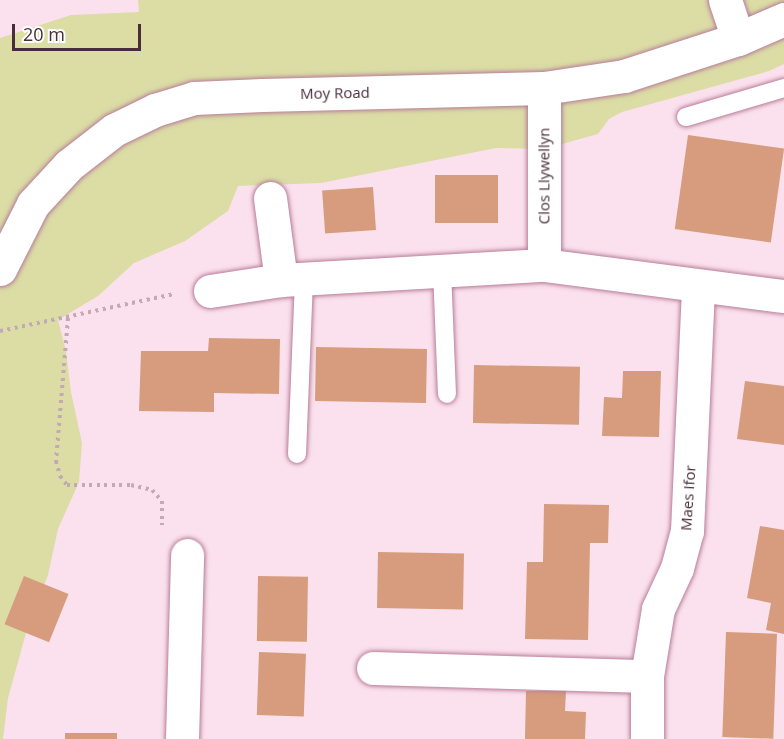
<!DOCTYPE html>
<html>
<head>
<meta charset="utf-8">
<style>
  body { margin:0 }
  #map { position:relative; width:784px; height:739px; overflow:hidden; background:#fbe1ed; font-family:"Open Sans",sans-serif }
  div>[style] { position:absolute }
  .green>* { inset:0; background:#dbdda5 }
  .building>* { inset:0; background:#d69c7d; transform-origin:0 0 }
  .path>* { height:4px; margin-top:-2px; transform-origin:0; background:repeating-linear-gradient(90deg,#c3a9b5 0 3px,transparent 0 7.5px) }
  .roads { filter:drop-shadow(0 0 2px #b87d99) drop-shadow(0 0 2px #b87d99) }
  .service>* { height:18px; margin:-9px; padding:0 9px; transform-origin:9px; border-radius:9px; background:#fff }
  .minor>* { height:33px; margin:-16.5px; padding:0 16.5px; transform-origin:16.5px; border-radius:16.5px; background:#fff }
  span { translate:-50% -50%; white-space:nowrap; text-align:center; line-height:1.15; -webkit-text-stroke:5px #fff; paint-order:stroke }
  .street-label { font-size:15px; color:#462d39 }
  .scale { position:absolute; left:12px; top:24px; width:129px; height:27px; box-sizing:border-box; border:3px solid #462d39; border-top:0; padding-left:8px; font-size:18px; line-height:21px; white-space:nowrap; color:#462d39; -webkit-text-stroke:4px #fff; paint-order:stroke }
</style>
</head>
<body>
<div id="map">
  <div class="green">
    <div style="clip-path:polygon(138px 0,784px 0,784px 64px,769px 71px,622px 112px,609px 119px,598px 134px,544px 149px,496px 148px,321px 183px,238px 186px,228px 211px,185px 241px,134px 263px,98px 296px,58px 320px,66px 351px,71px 392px,82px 443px,79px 482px,58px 529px,48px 575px,26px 633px,8px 698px,3px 739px,0 739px,0 38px,71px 15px,139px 12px)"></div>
  </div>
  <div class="building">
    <div style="left:688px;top:135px;width:97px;height:95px;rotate:8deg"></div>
    <div style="left:498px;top:175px;width:48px;height:63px;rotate:90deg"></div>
    <div style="left:373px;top:187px;width:43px;height:51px;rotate:86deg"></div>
    <div style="clip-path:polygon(209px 338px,280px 339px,279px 394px,214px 393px,214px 412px,139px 411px,141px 351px,208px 351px)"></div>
    <div style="left:316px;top:347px;width:111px;height:54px;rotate:1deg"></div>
    <div style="left:474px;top:365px;width:106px;height:58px;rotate:1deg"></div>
    <div style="clip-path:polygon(623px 371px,661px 371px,659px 437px,602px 436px,604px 397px,622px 398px)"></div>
    <div style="clip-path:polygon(745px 381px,784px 386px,784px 445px,737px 439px)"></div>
    <div style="clip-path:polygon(544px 504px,609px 505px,608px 543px,590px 543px,588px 640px,525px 639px,527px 562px,543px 562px)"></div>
    <div style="clip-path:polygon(760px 526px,784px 530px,784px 634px,766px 630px,771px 603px,747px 598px)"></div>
    <div style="left:378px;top:552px;width:86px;height:56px;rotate:1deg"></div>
    <div style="left:24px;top:576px;width:48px;height:52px;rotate:22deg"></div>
    <div style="left:258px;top:576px;width:50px;height:65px;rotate:1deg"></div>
    <div style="left:726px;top:632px;width:51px;height:105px;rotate:2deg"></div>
    <div style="left:259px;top:652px;width:47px;height:63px;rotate:2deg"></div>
    <div style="clip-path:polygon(526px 691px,566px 691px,565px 711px,586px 712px,585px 739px,525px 739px)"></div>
    <div style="left:65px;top:733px;width:52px;height:6px"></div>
  </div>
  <div class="path">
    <div style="left:68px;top:318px;width:144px;rotate:94.8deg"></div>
    <div style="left:56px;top:461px;width:16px;rotate:75deg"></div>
    <div style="left:60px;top:476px;width:11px;rotate:52deg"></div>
    <div style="left:67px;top:485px;width:64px"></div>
    <div style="left:131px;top:485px;width:22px;rotate:13deg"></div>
    <div style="left:152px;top:490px;width:15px;rotate:48deg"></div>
    <div style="left:162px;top:501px;width:24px;rotate:90deg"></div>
    <div style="left:0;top:331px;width:178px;rotate:-12deg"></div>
  </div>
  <div class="roads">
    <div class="service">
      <div style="left:686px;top:117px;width:102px;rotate:-16.5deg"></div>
      <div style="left:442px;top:270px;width:124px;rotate:87.7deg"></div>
      <div style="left:297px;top:454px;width:175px;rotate:-87.7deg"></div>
    </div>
    <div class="minor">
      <div style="left:725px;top:0;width:41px;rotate:71.6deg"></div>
      <div style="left:544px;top:88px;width:177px;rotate:90deg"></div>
      <div style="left:270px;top:198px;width:83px;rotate:82.4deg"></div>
      <div style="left:0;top:269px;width:73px;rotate:-63.1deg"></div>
      <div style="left:33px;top:204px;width:53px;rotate:-47.3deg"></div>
      <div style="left:69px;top:165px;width:57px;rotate:-37.9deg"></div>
      <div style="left:114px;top:130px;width:46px;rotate:-26deg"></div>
      <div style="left:155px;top:110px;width:41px;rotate:-17.1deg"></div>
      <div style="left:194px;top:98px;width:68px;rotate:-2.5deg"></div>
      <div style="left:262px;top:95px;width:282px;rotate:-1.4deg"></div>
      <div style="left:544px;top:88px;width:81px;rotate:-8.5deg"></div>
      <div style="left:624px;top:76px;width:120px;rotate:-18deg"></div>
      <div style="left:738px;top:39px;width:50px;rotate:-23.5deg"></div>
      <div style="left:210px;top:291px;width:72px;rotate:-8.8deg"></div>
      <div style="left:281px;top:280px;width:263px;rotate:-3.3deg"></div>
      <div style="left:544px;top:265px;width:242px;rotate:7.4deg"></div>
      <div style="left:373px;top:668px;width:274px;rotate:1.7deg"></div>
      <div style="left:182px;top:739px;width:184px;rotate:-88.4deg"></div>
      <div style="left:647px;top:739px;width:63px;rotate:-90deg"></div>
      <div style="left:647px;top:676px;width:68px;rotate:-80.7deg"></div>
      <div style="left:658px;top:609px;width:45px;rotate:-65.1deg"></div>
      <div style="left:677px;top:568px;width:38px;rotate:-75deg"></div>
      <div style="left:687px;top:531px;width:245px;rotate:-87.4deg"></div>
    </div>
  </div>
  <div class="street-label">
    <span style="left:335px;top:93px;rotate:-1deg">Moy Road</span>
    <span style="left:544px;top:176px;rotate:-90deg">Clos Llywellyn</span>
    <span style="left:688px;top:498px;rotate:-86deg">Maes Ifor</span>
  </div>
  <div class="scale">20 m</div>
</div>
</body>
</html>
